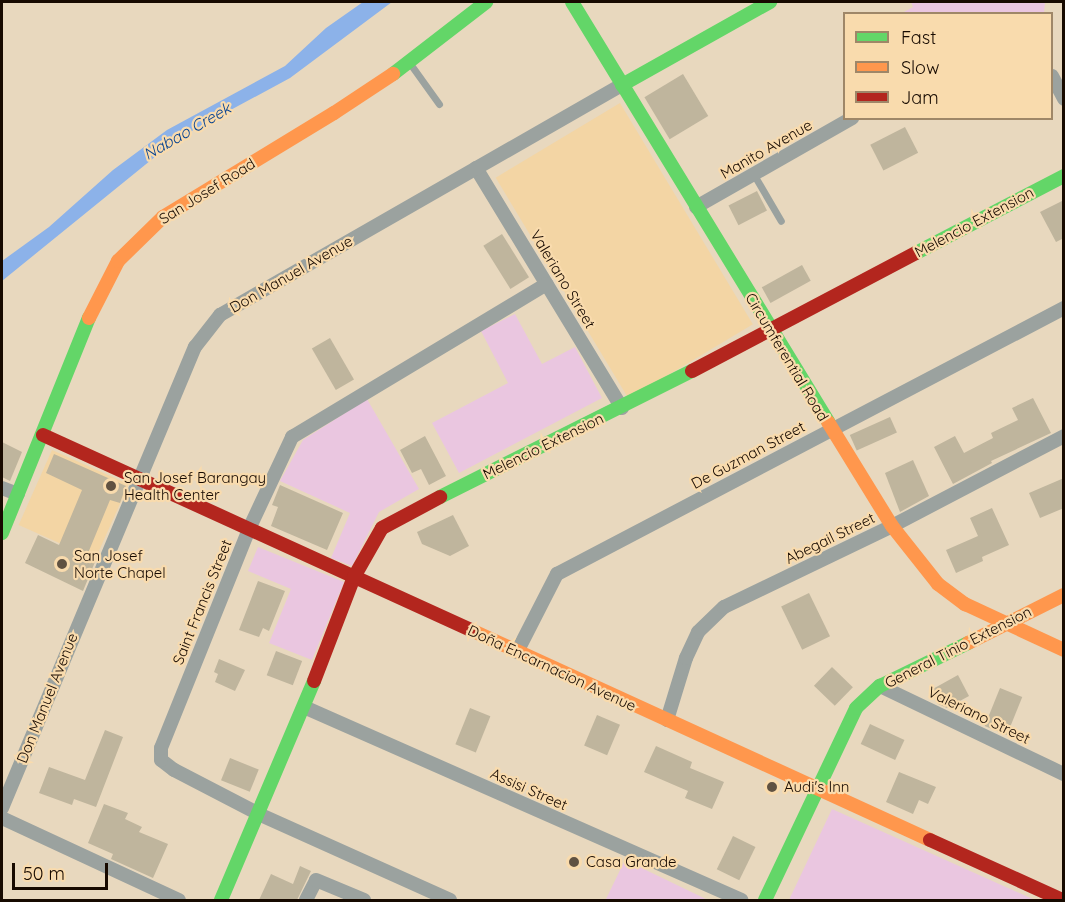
<!DOCTYPE html>
<html>
<head>
<meta charset="utf-8">
<style>
  body { margin:0 }
  #map { position:relative; width:1065px; height:902px; overflow:hidden; background:#e8d8be; font-family:Quicksand,sans-serif }
  div>[style] { position:absolute }
  .built>* { inset:0; background:#f3d5a4; transform-origin:0 0 }
  .green>* { inset:0; background:#eac6e0 }
  .water>* { inset:0; background:#8cb2e9 }
  .building>* { inset:0; background:#bfb59d; transform-origin:0 0 }
  .lane>* { height:7px; margin:-3.5px; padding:0 3.5px; transform-origin:3.5px; border-radius:3.5px; background:#9ba29f }
  .street>* { height:14px; margin:-7px; padding:0 7px; transform-origin:7px; border-radius:7px; background:#9ba29f }
  .fast>* { height:14px; margin:-7px; padding:0 7px; transform-origin:7px; border-radius:7px; background:#63d668 }
  .slow>* { height:14px; margin:-7px; padding:0 7px; transform-origin:7px; border-radius:7px; background:#ff974d }
  .jam>* { height:14px; margin:-7px; padding:0 7px; transform-origin:7px; border-radius:7px; background:#b3261e }
  .dots>* { width:16px; height:16px; translate:-50% -50%; box-sizing:border-box; border:3px solid #f9dbad; border-radius:50% }
  span { translate:-50% -50%; white-space:nowrap; text-align:center; line-height:1.15; -webkit-text-stroke:4.5px #f9dbad; paint-order:stroke }
  .street-label { font-size:15px; color:#170a00 }
  .poi-label { font-size:15px; color:#170a00 }
  .left { translate:0 -50%; text-align:left }
  .water-label { font-size:16px; color:#074392; font-style:italic }
  .frame { position:absolute; inset:0; border:3px solid #170a00; pointer-events:none }
  .legend { position:absolute; left:843px; top:12px; width:210px; height:108px; box-sizing:border-box; background:#f9dbad; border:2px solid #9f8768; margin:0; padding:8px 10px; list-style:none; font-size:18px; color:#170a00 }
  .legend li { display:flex; align-items:center; gap:12px; height:30px }
  .legend b { width:30px; border:2px solid #9f8768 }
  .scale { position:absolute; left:12px; top:863px; width:96px; height:27px; box-sizing:border-box; border:3px solid #170a00; border-top:0; padding-left:8px; font-size:18px; line-height:21px; white-space:nowrap; color:#170a00; -webkit-text-stroke:4px #f9dbad; paint-order:stroke }
</style>
</head>
<body>
<div id="map">
  <div class="built">
    <div style="left:620px;top:103px;width:258px;height:145px;rotate:59deg"></div>
    <div style="left:52px;top:450px;width:84px;height:82px;rotate:24deg"></div>
  </div>
  <div class="green">
    <div style="clip-path:polygon(911px 2px,1045px 2px,1044px 13px,902px 13px,913px 7px)"></div>
    <div style="clip-path:polygon(515px 314px,542px 364px,575px 347px,602px 398px,459px 473px,432px 423px,508px 383px,481px 331px)"></div>
    <div style="clip-path:polygon(367px 399px,419px 489px,379px 512px,352px 566px,331px 558px,350px 513px,280px 481px,303px 440px)"></div>
    <div style="clip-path:polygon(258px 547px,344px 582px,312px 660px,269px 643px,291px 589px,248px 571px)"></div>
    <div style="clip-path:polygon(832px 809px,1035px 900px,789px 900px)"></div>
    <div style="clip-path:polygon(625px 860px,708px 900px,606px 899px)"></div>
  </div>
  <div class="water">
    <div style="clip-path:polygon(363px 2px,392px 2px,290px 78px,177px 139px,2px 281px,2px 261px,49px 227px,113px 170px,167px 130px,285px 66px,326px 28px)"></div>
  </div>
  <div class="building">
    <div style="left:683px;top:74px;width:49px;height:45px;rotate:59deg"></div>
    <div style="left:905px;top:127px;width:29px;height:39px;rotate:63deg"></div>
    <div style="left:757px;top:191px;width:22px;height:32px;rotate:63deg"></div>
    <div style="clip-path:polygon(1064px 200px,1064px 238px,1056px 242px,1040px 212px)"></div>
    <div style="left:502px;top:234px;width:51px;height:22px;rotate:58deg"></div>
    <div style="left:802px;top:265px;width:18px;height:46px;rotate:61deg"></div>
    <div style="left:330px;top:338px;width:48px;height:21px;rotate:60deg"></div>
    <div style="clip-path:polygon(1033px 398px,1051px 433px,991px 461px,992px 463px,953px 484px,934px 447px,955px 436px,964px 453px,993px 438px,991px 433px,1018px 420px,1012px 408px)"></div>
    <div style="left:890px;top:417px;width:17px;height:44px;rotate:66deg"></div>
    <div style="clip-path:polygon(425px 436px,446px 476px,429px 485px,421px 469px,412px 473px,400px 450px)"></div>
    <div style="clip-path:polygon(2px 442px,22px 452px,10px 481px,2px 477px)"></div>
    <div style="clip-path:polygon(54px 454px,126px 486px,120px 503px,110px 500px,86px 558px,95px 562px,83px 591px,25px 563px,38px 535px,59px 545px,82px 490px,46px 473px)"></div>
    <div style="clip-path:polygon(913px 460px,929px 496px,900px 512px,885px 473px)"></div>
    <div style="clip-path:polygon(1064px 478px,1064px 508px,1040px 518px,1029px 493px)"></div>
    <div style="clip-path:polygon(280px 485px,343px 513px,327px 550px,271px 526px,278px 507px,272px 505px)"></div>
    <div style="clip-path:polygon(992px 508px,1009px 545px,982px 557px,983px 561px,956px 573px,946px 550px,978px 536px,970px 518px)"></div>
    <div style="clip-path:polygon(453px 515px,469px 546px,450px 556px,422px 544px,417px 532px)"></div>
    <div style="clip-path:polygon(258px 581px,285px 591px,269px 631px,263px 628px,259px 637px,239px 630px)"></div>
    <div style="left:809px;top:593px;width:48px;height:31px;rotate:64deg"></div>
    <div style="left:276px;top:651px;width:28px;height:26px;rotate:21deg"></div>
    <div style="clip-path:polygon(219px 659px,245px 670px,235px 691px,215px 682px,218px 674px,214px 672px)"></div>
    <div style="left:832px;top:667px;width:29px;height:26px;rotate:44deg"></div>
    <div style="clip-path:polygon(958px 675px,969px 696px,947px 708px,938px 704px,931px 690px)"></div>
    <div style="left:1000px;top:688px;width:24px;height:41px;rotate:22deg"></div>
    <div style="left:470px;top:708px;width:22px;height:39px;rotate:22deg"></div>
    <div style="left:597px;top:715px;width:25px;height:33px;rotate:23deg"></div>
    <div style="left:870px;top:724px;width:38px;height:22px;rotate:25deg"></div>
    <div style="clip-path:polygon(105px 730px,123px 737px,96px 807px,74px 799px,72px 805px,39px 793px,49px 767px,85px 780px)"></div>
    <div style="clip-path:polygon(656px 746px,692px 762px,690px 768px,724px 782px,712px 809px,685px 798px,688px 791px,644px 772px)"></div>
    <div style="left:230px;top:758px;width:31px;height:24px;rotate:22deg"></div>
    <div style="clip-path:polygon(899px 772px,936px 787px,928px 804px,919px 800px,913px 814px,886px 802px)"></div>
    <div style="clip-path:polygon(104px 804px,128px 813px,125px 819px,142px 827px,139px 832px,168px 844px,153px 878px,111px 859px,113px 854px,88px 843px)"></div>
    <div style="left:733px;top:836px;width:25px;height:37px;rotate:26deg"></div>
    <div style="clip-path:polygon(300px 866px,311px 871px,297px 900px,259px 900px,271px 874px,293px 884px)"></div>
  </div>
  <div class="lane">
    <div style="left:411px;top:65px;width:48px;rotate:54.3deg"></div>
    <div style="left:754px;top:175px;width:53px;rotate:59.6deg"></div>
  </div>
  <div class="street">
    <div style="left:1052px;top:76px;width:26px;rotate:62deg"></div>
    <div style="left:476px;top:168px;width:281px;rotate:58.7deg"></div>
    <div style="left:696px;top:207px;width:180px;rotate:-29.7deg"></div>
    <div style="left:2px;top:488px;width:17px;rotate:21deg"></div>
    <div style="left:517px;top:652px;width:88px;rotate:-62.9deg"></div>
    <div style="left:557px;top:574px;width:573px;rotate:-27.68deg"></div>
    <div style="left:880px;top:686px;width:204px;rotate:25.6deg"></div>
    <div style="left:304px;top:707px;width:478px;rotate:23.8deg"></div>
    <div style="left:667px;top:720px;width:65px;rotate:-73deg"></div>
    <div style="left:686px;top:658px;width:29px;rotate:-65deg"></div>
    <div style="left:698px;top:632px;width:36px;rotate:-44deg"></div>
    <div style="left:724px;top:607px;width:187px;rotate:-25.7deg"></div>
    <div style="left:892px;top:526px;width:194px;rotate:-27.6deg"></div>
    <div style="left:2px;top:808px;width:500px;rotate:-67.3deg"></div>
    <div style="left:195px;top:347px;width:41px;rotate:-52deg"></div>
    <div style="left:220px;top:315px;width:463px;rotate:-29.8deg"></div>
    <div style="left:2px;top:818px;width:195px;rotate:24.9deg"></div>
    <div style="left:306px;top:900px;width:22px;rotate:-63deg"></div>
    <div style="left:316px;top:880px;width:52px;rotate:22.6deg"></div>
    <div style="left:450px;top:900px;width:209px;rotate:-155.8deg"></div>
    <div style="left:259px;top:814px;width:96px;rotate:-152.6deg"></div>
    <div style="left:174px;top:770px;width:16px;rotate:-142deg"></div>
    <div style="left:161px;top:760px;width:12px;rotate:-90deg"></div>
    <div style="left:161px;top:748px;width:236px;rotate:-68.1deg"></div>
    <div style="left:249px;top:529px;width:102px;rotate:-64.9deg"></div>
    <div style="left:292px;top:437px;width:297px;rotate:-31deg"></div>
  </div>
  <div class="fast">
    <div style="left:572px;top:2px;width:492px;rotate:58.6deg"></div>
    <div style="left:393px;top:74px;width:118px;rotate:-37.7deg"></div>
    <div style="left:622px;top:85px;width:170px;rotate:-29.3deg"></div>
    <div style="left:916px;top:253px;width:167px;rotate:-27.5deg"></div>
    <div style="left:440px;top:497px;width:282px;rotate:-26.6deg"></div>
    <div style="left:2px;top:533px;width:232px;rotate:-68deg"></div>
    <div style="left:221px;top:900px;width:238px;rotate:-67deg"></div>
    <div style="left:765px;top:900px;width:212px;rotate:-64.6deg"></div>
    <div style="left:856px;top:708px;width:33px;rotate:-43deg"></div>
    <div style="left:880px;top:686px;width:98px;rotate:-26deg"></div>
  </div>
  <div class="slow">
    <div style="left:89px;top:318px;width:64px;rotate:-63deg"></div>
    <div style="left:118px;top:261px;width:63px;rotate:-44.4deg"></div>
    <div style="left:163px;top:217px;width:200px;rotate:-31.3deg"></div>
    <div style="left:334px;top:113px;width:71px;rotate:-33.5deg"></div>
    <div style="left:828px;top:422px;width:122px;rotate:58.4deg"></div>
    <div style="left:892px;top:526px;width:74px;rotate:51.6deg"></div>
    <div style="left:938px;top:584px;width:34px;rotate:37deg"></div>
    <div style="left:965px;top:604px;width:109px;rotate:24.9deg"></div>
    <div style="left:471px;top:630px;width:505px;rotate:24.58deg"></div>
    <div style="left:968px;top:643px;width:107px;rotate:-26.6deg"></div>
  </div>
  <div class="jam">
    <div style="left:692px;top:371px;width:253px;rotate:-27.8deg"></div>
    <div style="left:43px;top:435px;width:470px;rotate:24.5deg"></div>
    <div style="left:314px;top:681px;width:111px;rotate:-69deg"></div>
    <div style="left:354px;top:577px;width:56px;rotate:-60.3deg"></div>
    <div style="left:382px;top:528px;width:66px;rotate:-28.1deg"></div>
    <div style="left:930px;top:840px;width:145px;rotate:24.4deg"></div>
  </div>
  <div class="dots">
    <div style="left:111px;top:486px;background:#605242"></div>
    <div style="left:62px;top:564px;background:#605242"></div>
    <div style="left:772px;top:787px;background:#605242"></div>
    <div style="left:574px;top:862px;background:#605242"></div>
  </div>
  <div class="street-label">
    <span style="left:766px;top:149px;rotate:-30deg">Manito Avenue</span>
    <span style="left:207px;top:191px;rotate:-32deg">San Josef Road</span>
    <span style="left:974px;top:222px;rotate:-28deg">Melencio Extension</span>
    <span style="left:291px;top:274px;rotate:-30deg">Don Manuel Avenue</span>
    <span style="left:563px;top:279px;rotate:59deg">Valeriano Street</span>
    <span style="left:787px;top:357px;rotate:59deg">Circumferential Road</span>
    <span style="left:543px;top:446px;rotate:-26deg">Melencio Extension</span>
    <span style="left:748px;top:455px;rotate:-28deg">De Guzman Street</span>
    <span style="left:830px;top:538px;rotate:-26deg">Abegail Street</span>
    <span style="left:202px;top:602px;rotate:-68deg">Saint Francis Street</span>
    <span style="left:958px;top:647px;rotate:-27deg">General Tinio Extension</span>
    <span style="left:552px;top:668px;rotate:25deg">Doña Encarnacion Avenue</span>
    <span style="left:47px;top:698px;rotate:-68deg">Don Manuel Avenue</span>
    <span style="left:979px;top:715px;rotate:26deg">Valeriano Street</span>
    <span style="left:529px;top:789px;rotate:24deg">Assisi Street</span>
  </div>
  <div class="poi-label">
    <span class="left" style="left:124px;top:486px">San Josef Barangay<br>Health Center</span>
    <span class="left" style="left:74px;top:564px">San Josef<br>Norte Chapel</span>
    <span class="left" style="left:784px;top:787px">Audi's Inn</span>
    <span class="left" style="left:586px;top:862px">Casa Grande</span>
  </div>
  <div class="water-label">
    <span style="left:187px;top:131px;rotate:-30deg">Nabao Creek</span>
  </div>
  <div class="frame"></div>
  <ul class="legend">
  <li><b style="height:8px;background:#63d668"></b>Fast</li>
  <li><b style="height:8px;background:#ff974d"></b>Slow</li>
  <li><b style="height:8px;background:#b3261e"></b>Jam</li>
  </ul>
  <div class="scale">50 m</div>
</div>
</body>
</html>
